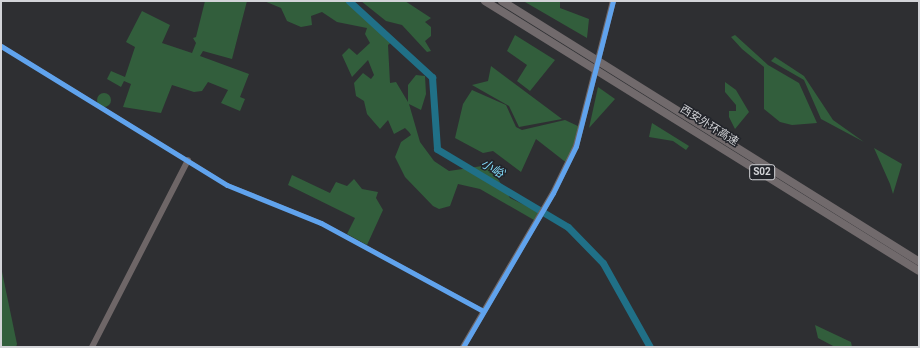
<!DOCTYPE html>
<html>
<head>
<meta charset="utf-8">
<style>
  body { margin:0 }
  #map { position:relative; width:920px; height:348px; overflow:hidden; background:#2e2f32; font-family:Roboto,"Noto Sans SC",sans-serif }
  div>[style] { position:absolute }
  .green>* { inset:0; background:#325e3c }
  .round { border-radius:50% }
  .river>* { height:7px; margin:-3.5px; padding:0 3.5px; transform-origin:3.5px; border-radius:3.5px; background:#207087 }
  .street>* { height:4px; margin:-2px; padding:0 2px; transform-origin:2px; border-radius:2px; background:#6b6465 }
  .secondary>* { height:6px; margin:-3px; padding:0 3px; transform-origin:3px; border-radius:3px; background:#6e6667 }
  .highway>* { height:8px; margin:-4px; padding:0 4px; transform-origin:4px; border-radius:4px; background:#716a6c }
  .cycleway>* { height:5px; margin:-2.5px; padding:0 2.5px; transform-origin:2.5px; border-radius:2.5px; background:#60a3ed }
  span { translate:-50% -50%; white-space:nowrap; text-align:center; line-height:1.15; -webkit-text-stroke:3px #22242a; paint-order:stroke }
  .shield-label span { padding:1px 3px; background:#22242a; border:1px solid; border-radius:3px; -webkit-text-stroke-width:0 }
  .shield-label { font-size:10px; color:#d3d4d8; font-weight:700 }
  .street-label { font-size:11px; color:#d3d4d8 }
  .water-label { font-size:12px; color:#80d8f6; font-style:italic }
  .frame { position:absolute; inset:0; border:2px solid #d3d4d8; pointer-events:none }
</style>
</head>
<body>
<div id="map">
  <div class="green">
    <div style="clip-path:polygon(205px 1px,247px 1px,232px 59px,203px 51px,200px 56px,249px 74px,240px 97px,245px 99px,240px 111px,221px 103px,228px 90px,208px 82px,202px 91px,194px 92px,172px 85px,161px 113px,123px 107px,131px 84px,124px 81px,121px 87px,107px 79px,111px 71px,125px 77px,135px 47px,126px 42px,142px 11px,170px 25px,162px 43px,192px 53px,196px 43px,193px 38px,196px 37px)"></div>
    <div style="clip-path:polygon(264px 1px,351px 1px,395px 39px,388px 45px,390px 83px,396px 82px,408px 102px,408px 85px,416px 75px,425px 76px,426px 94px,421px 110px,409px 104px,420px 142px,434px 161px,449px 171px,489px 165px,510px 198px,539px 212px,534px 220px,480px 189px,458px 184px,450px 206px,439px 209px,433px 206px,405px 177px,395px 157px,401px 142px,411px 135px,409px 132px,405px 128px,394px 134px,388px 120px,380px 129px,367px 114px,364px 101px,356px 96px,354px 83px,363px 73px,371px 79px,374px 75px,368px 60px,352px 77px,342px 55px,349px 48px,357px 55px,370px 43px,365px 34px,367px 28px,337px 22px,322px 12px,311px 16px,312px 25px,301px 27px,287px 21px,281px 8px)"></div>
    <div style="clip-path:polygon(361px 1px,405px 1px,431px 18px,425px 22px,431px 27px,431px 36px,425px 41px,431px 51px,427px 52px,402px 25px,386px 21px)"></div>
    <div style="clip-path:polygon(560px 1px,560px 8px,589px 19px,587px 38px,525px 2px)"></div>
    <div style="clip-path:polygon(515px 35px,555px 60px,530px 91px,517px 81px,527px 65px,507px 51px)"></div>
    <div style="clip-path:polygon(735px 35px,768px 65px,799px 83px,817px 123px,792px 125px,780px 122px,764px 109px,764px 67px,742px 49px,731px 37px)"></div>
    <div style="clip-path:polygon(775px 57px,804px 76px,833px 120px,864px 142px,821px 119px,804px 80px,771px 61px)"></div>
    <div style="clip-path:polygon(491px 66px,562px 119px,519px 127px,509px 106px,472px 85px,488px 81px)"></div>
    <div style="clip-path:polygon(725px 82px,736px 90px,749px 112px,735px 129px,729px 117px,729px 111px,736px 111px,736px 105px,725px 92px)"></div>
    <div style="clip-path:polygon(598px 87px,615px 99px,589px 128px)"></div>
    <div style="clip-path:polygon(472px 90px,506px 105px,516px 127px,522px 130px,565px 120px,580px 127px,568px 164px,536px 139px,521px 172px,493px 151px,483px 153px,455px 138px,463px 104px)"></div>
    <div class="round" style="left:97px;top:93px;width:14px;height:14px"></div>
    <div style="clip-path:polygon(652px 123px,689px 146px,686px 150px,673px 141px,649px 137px)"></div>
    <div style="clip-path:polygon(874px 148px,902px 164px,893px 194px,890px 184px)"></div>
    <div style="clip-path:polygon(292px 175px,330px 193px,336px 182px,347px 186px,354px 179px,362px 189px,378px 192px,376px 198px,383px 210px,367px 245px,347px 234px,355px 218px,288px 185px)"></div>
    <div style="clip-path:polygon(1px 267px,17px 344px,16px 347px,1px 347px)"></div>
    <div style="clip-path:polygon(815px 325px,851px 342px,852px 347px,835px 347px,818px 338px)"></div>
  </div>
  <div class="river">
    <div style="left:349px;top:1px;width:113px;rotate:42.5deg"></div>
    <div style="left:432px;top:77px;width:72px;rotate:86deg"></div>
    <div style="left:437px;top:149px;width:152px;rotate:30.8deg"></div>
    <div style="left:568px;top:227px;width:50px;rotate:45.8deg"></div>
    <div style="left:603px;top:263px;width:96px;rotate:60.8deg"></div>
  </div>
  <div class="street">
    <div style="left:1px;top:46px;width:265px;rotate:31.6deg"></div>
    <div style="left:227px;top:185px;width:101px;rotate:22deg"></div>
    <div style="left:321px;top:223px;width:184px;rotate:28.5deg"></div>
  </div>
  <div class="secondary">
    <div style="left:92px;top:347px;width:210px;rotate:-62.8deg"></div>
    <div style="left:463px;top:347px;width:178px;rotate:-59.7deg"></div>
    <div style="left:553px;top:193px;width:52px;rotate:-63.9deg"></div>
    <div style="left:576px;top:146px;width:150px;rotate:-75.7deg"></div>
  </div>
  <div class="highway">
    <div style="left:485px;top:1px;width:511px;rotate:31.89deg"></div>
    <div style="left:502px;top:1px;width:492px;rotate:32deg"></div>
  </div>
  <div class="cycleway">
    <div style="left:1px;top:46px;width:265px;rotate:31.6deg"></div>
    <div style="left:227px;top:185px;width:101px;rotate:22deg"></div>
    <div style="left:321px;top:223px;width:184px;rotate:28.5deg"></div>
    <div style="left:463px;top:347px;width:178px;rotate:-59.7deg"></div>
    <div style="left:553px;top:193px;width:52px;rotate:-63.9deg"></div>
    <div style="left:576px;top:146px;width:150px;rotate:-75.7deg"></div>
  </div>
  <div class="shield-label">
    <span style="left:762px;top:172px">S02</span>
  </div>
  <div class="street-label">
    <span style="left:709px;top:126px;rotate:32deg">西安外环高速</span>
  </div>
  <div class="water-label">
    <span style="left:492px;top:169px;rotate:31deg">小峪</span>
  </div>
  <div class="frame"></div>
</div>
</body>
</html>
